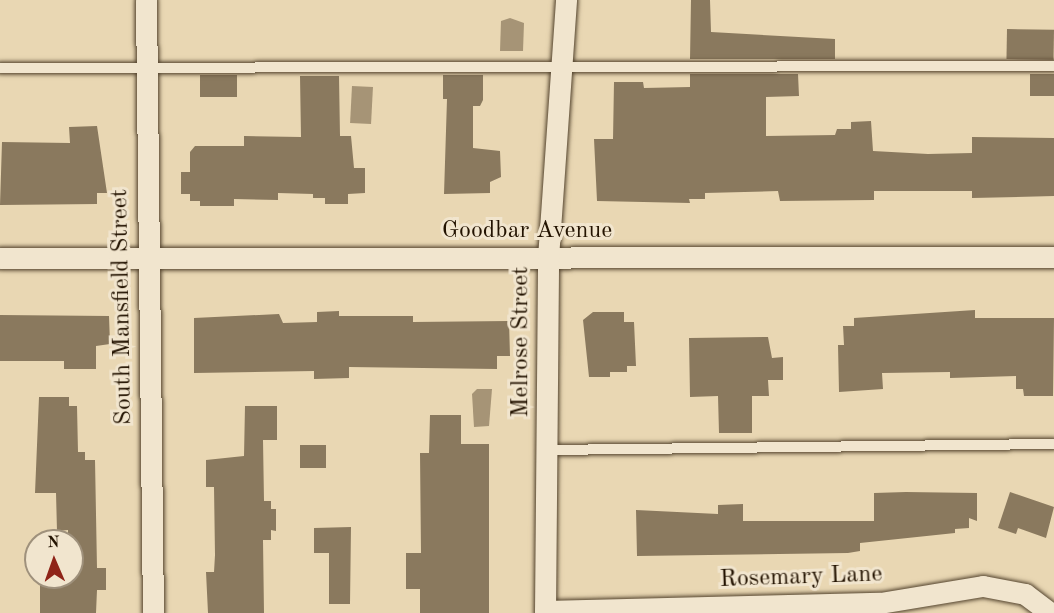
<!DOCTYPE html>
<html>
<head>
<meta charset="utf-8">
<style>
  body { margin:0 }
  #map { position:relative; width:1054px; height:613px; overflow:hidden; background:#e9d7b3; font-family:"Old Standard TT",serif }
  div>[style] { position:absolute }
  .water>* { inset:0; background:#a69476; transform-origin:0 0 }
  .building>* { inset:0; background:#8a795e; transform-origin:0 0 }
  .roads { filter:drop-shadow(0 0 2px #54442e) drop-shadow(0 0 2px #54442e) }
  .service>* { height:10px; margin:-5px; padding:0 5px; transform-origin:5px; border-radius:5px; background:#f1e5ce }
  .minor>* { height:21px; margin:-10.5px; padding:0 10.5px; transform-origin:10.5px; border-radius:10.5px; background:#f1e5ce }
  span { translate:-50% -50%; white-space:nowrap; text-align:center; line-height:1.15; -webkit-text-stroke:6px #f1e5ce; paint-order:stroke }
  .street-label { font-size:24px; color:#231301 }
  .north { position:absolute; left:24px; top:529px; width:60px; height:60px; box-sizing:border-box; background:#f1e5ce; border:2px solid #9f917c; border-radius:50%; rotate:358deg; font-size:16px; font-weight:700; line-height:24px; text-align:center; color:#231301 }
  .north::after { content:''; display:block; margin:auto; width:21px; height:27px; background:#8f2418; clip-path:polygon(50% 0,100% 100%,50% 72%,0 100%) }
</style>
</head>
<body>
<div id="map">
  <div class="water">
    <div style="clip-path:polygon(510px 18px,524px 23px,523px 51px,500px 51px,501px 21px)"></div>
    <div style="left:352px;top:86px;width:21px;height:37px;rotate:3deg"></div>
    <div style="clip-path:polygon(477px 389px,492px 389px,489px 426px,474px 427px,472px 394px)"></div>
  </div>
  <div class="building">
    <div style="clip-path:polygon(691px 0,710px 0,711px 32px,835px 39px,835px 59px,690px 59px)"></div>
    <div style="left:1007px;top:29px;width:47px;height:30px;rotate:1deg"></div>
    <div style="clip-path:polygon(690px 74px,798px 74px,799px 96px,766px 97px,766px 136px,835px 135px,837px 129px,851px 129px,851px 122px,871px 121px,873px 151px,928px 154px,972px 153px,972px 137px,1054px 138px,1054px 196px,972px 198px,972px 191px,874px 191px,874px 200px,780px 201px,778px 191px,705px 193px,705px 199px,689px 199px,690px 203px,597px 201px,594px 139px,613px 139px,614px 82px,643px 82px,644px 88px,690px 87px)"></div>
    <div style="left:1030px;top:74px;width:24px;height:22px"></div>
    <div style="left:200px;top:75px;width:37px;height:22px"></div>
    <div style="clip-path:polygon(443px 75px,483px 75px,483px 100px,480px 106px,473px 106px,473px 148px,500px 151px,501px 177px,490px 182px,490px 193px,444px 194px,447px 99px,443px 99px)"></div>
    <div style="clip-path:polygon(300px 76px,339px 76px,340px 136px,351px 136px,354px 168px,365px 168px,365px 193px,348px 194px,348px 204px,325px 204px,325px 198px,313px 198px,313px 194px,278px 193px,278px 200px,234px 199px,234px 206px,200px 206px,200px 201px,190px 201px,190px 194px,181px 194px,181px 172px,190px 172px,190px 152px,195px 146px,244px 146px,244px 136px,301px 137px)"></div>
    <div style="clip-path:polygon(97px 126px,107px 193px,97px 193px,97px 204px,0 205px,2px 142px,70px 143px,69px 127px)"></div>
    <div style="clip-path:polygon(975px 310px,975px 318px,1054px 318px,1053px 396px,1024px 396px,1023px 389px,1016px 389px,1016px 376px,950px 378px,950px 372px,882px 373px,883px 389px,839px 392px,838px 345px,844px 345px,843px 326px,854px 326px,854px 318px)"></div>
    <div style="clip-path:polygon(339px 311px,339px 316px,413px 316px,413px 322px,509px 321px,510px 356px,497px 356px,497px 369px,349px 367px,349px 378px,314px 379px,314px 371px,194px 373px,194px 318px,279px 314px,283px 323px,317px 322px,317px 312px)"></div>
    <div style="clip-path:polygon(593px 312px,624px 312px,624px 322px,634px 322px,636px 366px,627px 366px,627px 372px,610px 372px,610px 377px,589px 377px,583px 320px)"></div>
    <div style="clip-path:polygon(0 315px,109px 316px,110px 344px,96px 346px,96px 369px,64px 369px,64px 361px,0 361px)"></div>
    <div style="clip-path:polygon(768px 337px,772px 358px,783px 357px,783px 380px,768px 380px,769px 396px,752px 396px,752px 433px,719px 433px,718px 396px,690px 397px,689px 338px)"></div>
    <div style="clip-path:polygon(39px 397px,69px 397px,69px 406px,77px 406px,78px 452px,85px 452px,85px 460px,95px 460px,97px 568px,106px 568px,106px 590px,97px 590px,96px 613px,40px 613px,40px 577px,72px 577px,72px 541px,68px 541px,68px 530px,57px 531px,56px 493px,35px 493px)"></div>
    <div style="clip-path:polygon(245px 406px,277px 406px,277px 440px,263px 440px,264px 501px,271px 501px,271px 509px,276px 509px,276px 531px,271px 530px,271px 540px,263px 540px,264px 613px,208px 613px,206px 572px,214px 572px,215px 555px,214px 487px,206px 487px,206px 460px,244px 456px)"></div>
    <div style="clip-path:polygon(430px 415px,461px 415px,461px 444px,489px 444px,489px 613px,420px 613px,420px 589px,406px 589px,406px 553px,421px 553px,420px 453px,429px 453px)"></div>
    <div style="left:300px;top:445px;width:26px;height:23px"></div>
    <div style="clip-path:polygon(906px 492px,977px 493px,977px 521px,969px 518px,969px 528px,955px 529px,955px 533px,860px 543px,860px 551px,848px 553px,637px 556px,636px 510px,718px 514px,718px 505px,743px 504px,743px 521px,874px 521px,874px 493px)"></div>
    <div style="clip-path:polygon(1010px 492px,1054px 507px,1046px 538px,1018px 528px,1016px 534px,998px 528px)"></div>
    <div style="clip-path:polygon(351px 527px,350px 604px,329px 604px,329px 553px,314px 553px,314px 528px)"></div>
  </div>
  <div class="roads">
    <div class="service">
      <div style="left:0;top:68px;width:1054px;rotate:-0.11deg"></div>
      <div style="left:547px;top:450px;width:507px;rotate:-0.68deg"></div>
    </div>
    <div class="minor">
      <div style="left:146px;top:0;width:613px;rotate:89.35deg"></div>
      <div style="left:0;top:258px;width:1054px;rotate:-0.05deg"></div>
      <div style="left:545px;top:611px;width:335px;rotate:-1.4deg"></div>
      <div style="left:880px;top:603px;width:104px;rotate:-9.4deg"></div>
      <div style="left:983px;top:586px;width:43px;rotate:10.8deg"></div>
      <div style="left:1025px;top:594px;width:31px;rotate:37deg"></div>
      <div style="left:545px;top:613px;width:355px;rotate:-89.5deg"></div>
      <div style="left:548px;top:258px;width:259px;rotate:-86deg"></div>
    </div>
  </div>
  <div class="street-label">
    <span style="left:527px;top:232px">Goodbar Avenue</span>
    <span style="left:123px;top:307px;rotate:-91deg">South Mansfield Street</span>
    <span style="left:522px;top:342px;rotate:-90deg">Melrose Street</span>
    <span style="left:801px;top:578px;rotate:-2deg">Rosemary Lane</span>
  </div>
  <div class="north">N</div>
</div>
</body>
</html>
